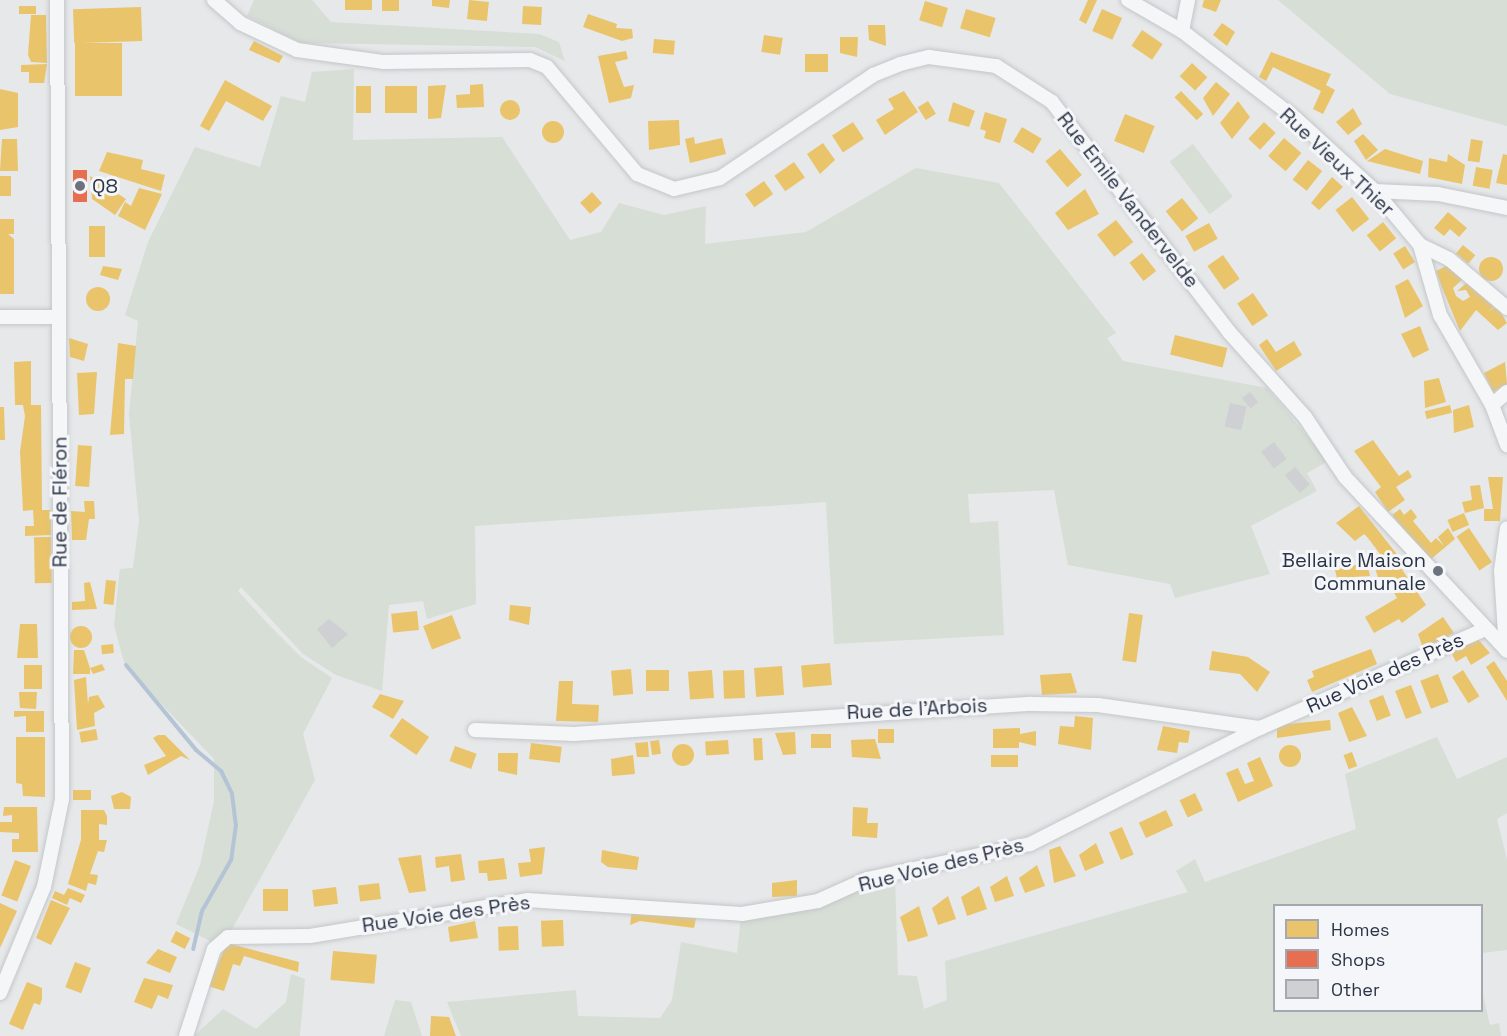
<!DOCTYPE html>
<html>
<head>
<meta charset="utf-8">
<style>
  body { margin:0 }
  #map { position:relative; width:1507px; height:1036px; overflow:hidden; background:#e6e8ea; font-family:"Space Grotesk",sans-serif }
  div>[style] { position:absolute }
  .green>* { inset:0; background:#d6ded6; transform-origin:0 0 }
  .homes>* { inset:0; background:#e9c46a; transform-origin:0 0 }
  .round { border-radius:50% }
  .shops>* { inset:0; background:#e76f51; transform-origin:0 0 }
  .stream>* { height:4px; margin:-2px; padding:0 2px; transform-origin:2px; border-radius:2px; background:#b4c4d5 }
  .building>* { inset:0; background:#ced0d3; transform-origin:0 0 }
  .roads { filter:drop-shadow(0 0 2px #c4c6c8) drop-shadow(0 0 2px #c4c6c8) }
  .minor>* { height:14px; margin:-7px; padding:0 7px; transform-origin:7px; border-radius:7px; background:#f5f6f7 }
  .dots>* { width:16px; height:16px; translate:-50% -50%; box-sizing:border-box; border:3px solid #f4f6f9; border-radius:50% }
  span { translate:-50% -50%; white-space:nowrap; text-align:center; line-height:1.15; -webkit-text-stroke:6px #f4f6f9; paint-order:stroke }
  .street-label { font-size:20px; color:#2b3445 }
  .poi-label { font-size:20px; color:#2b3445 }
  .left { translate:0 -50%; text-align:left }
  .right { translate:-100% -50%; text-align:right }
  .legend { position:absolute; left:1273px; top:904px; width:210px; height:108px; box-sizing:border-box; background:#f4f6f9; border:2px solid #a4a8b1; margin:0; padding:8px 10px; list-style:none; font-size:18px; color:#2b3445 }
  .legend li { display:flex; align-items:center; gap:12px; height:30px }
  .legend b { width:30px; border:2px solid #a4a8b1 }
</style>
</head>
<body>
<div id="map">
  <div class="green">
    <div style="clip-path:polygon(254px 0,312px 0,331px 22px,539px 34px,559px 42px,565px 61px,535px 47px,301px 43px,247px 16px)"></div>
    <div style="clip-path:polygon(1278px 0,1507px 0,1507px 126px,1390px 94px)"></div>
    <div style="clip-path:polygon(354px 69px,353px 140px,502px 137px,570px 240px,601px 232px,619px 203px,664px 215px,706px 206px,705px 244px,806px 232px,916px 168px,999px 183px,1116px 333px,1107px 338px,1123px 361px,1267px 388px,1328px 461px,1307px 473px,1317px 491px,1251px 526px,1270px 574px,1175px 598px,1170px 584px,1068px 565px,1054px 490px,968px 494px,970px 523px,998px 521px,1004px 635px,834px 644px,826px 502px,475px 526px,476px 604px,427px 619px,423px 601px,389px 605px,382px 691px,336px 675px,303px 654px,241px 587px,238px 591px,269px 625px,301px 657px,332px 678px,303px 734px,315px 780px,231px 931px,212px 942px,176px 924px,200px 865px,214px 801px,214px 759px,125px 666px,114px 625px,120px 569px,133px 568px,139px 521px,129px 414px,138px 321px,125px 315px,148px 242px,195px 147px,260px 167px,281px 96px,305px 102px,312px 72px)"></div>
    <div style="left:1193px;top:144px;width:66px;height:29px;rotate:53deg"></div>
    <div style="clip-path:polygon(1437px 737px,1457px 779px,1507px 757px,1507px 813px,1497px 819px,1507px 860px,1507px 950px,1482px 953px,1482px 906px,1274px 906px,1274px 1010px,1482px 1010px,1483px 996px,1490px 1025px,1499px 1023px,1501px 1036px,461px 1036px,447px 1002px,576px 990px,578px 1016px,660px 1018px,672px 1000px,681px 942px,737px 953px,741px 917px,895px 877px,898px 975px,917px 976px,924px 1009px,947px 1000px,945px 961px,1188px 892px,1176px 871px,1195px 859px,1205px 882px,1356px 829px,1345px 774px)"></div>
    <div style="clip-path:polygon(291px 974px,305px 979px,300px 1036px,194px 1036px,223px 1009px,256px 1029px,286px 1002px)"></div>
    <div style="clip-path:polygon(395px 1000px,411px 1002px,422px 1036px,384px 1036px)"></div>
  </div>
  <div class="homes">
    <div style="left:345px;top:0;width:27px;height:10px"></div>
    <div style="left:382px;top:0;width:17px;height:11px"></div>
    <div style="clip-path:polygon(432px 0,450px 0,449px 8px,432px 6px)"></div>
    <div style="left:469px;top:0;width:20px;height:19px;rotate:6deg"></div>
    <div style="clip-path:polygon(1088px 0,1097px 0,1086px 24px,1079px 20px)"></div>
    <div style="clip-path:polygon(1204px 0,1221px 0,1216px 12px,1202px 7px)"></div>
    <div style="left:925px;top:1px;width:24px;height:20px;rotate:17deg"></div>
    <div style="left:19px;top:6px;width:17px;height:8px"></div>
    <div style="left:523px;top:6px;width:19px;height:18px;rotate:3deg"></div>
    <div style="left:141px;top:7px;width:34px;height:68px;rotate:88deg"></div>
    <div style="left:966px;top:9px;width:31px;height:20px;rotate:17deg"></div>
    <div style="left:1102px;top:9px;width:22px;height:24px;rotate:24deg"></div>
    <div style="clip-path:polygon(588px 14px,617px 24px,616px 28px,632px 29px,633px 38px,622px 41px,583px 27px)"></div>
    <div style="clip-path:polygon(31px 15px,46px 15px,47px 63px,31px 62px,28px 55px)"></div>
    <div style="clip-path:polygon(1222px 23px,1235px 32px,1227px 46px,1213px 35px)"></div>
    <div style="clip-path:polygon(868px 25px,885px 25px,886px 46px,869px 40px)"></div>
    <div style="left:1142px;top:30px;width:25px;height:19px;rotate:34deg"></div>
    <div style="left:764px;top:35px;width:19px;height:17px;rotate:9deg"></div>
    <div style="clip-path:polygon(840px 37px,858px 37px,857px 57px,840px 53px)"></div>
    <div style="left:654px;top:39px;width:21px;height:14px;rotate:5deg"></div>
    <div style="clip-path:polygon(254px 41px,283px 56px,279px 63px,249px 50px)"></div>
    <div style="left:75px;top:43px;width:47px;height:53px"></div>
    <div style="clip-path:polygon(626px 51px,628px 59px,615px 62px,624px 87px,634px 85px,631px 98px,609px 103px,598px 56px)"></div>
    <div style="clip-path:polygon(1271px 52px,1331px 74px,1326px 85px,1335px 90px,1323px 114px,1313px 109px,1321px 91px,1273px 67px,1266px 81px,1259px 77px)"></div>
    <div style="left:828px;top:54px;width:18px;height:23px;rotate:90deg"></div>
    <div style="left:1192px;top:63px;width:21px;height:18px;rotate:43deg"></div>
    <div style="clip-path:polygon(47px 64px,44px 83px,29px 83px,29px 72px,21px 72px,21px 65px)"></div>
    <div style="clip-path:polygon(225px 80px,272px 106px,263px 121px,226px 101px,209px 131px,200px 126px)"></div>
    <div style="clip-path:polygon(1216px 82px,1230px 94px,1213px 116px,1203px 98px)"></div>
    <div style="clip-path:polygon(483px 84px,484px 107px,457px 108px,456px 95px,470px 94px,470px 85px)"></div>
    <div style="clip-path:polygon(446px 85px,441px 118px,428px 119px,428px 86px)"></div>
    <div style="left:356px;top:86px;width:15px;height:27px"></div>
    <div style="left:385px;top:86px;width:32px;height:27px"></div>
    <div style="clip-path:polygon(0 89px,18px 93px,18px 127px,0 130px)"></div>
    <div style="clip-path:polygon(904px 91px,918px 112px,885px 135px,876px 120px,894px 109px,888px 99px)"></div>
    <div style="left:1181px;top:91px;width:32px;height:9px;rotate:46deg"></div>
    <div class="round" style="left:500px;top:100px;width:20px;height:20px"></div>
    <div style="left:928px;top:101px;width:15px;height:12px;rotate:58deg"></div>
    <div style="clip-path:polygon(1238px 101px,1250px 117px,1232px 139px,1220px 123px)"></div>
    <div style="clip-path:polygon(953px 102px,975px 111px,969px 127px,948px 121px)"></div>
    <div style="clip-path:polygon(1353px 108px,1362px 124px,1348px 135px,1336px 122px)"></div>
    <div style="clip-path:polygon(985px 112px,1007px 119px,1000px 143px,984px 138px,986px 131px,980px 129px)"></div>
    <div style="left:1125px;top:114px;width:32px;height:29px;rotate:22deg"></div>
    <div style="clip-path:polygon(679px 120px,680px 145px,649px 150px,648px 121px)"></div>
    <div class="round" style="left:542px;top:121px;width:22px;height:22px"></div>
    <div style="left:853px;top:122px;width:20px;height:25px;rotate:57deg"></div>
    <div style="left:1264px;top:122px;width:16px;height:23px;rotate:43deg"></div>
    <div style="left:1022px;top:127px;width:23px;height:17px;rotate:31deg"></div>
    <div style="clip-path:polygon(1363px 134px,1378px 150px,1366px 160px,1354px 141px)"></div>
    <div style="clip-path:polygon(694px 137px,695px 144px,722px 138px,726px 154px,690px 163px,685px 139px)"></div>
    <div style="left:1284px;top:138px;width:23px;height:24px;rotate:41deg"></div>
    <div style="clip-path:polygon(2px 139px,17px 139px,18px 171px,0 171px)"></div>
    <div style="left:1471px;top:139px;width:12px;height:22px;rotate:9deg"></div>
    <div style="clip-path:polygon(823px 143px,835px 160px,820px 174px,807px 154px)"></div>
    <div style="left:1060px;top:149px;width:34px;height:19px;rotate:50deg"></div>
    <div style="clip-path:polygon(1385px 149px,1423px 161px,1420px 174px,1367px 161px)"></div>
    <div style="clip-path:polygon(107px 152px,143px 160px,141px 169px,165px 175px,161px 191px,99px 171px)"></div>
    <div style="clip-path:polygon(1448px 154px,1465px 165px,1462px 184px,1428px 177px,1429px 158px,1447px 162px)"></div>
    <div style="clip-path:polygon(1503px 154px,1507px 155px,1507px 185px,1496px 183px)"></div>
    <div style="left:1308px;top:160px;width:18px;height:25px;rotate:38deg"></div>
    <div style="left:794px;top:162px;width:19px;height:24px;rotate:55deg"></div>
    <div style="left:1476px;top:167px;width:17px;height:19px;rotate:10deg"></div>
    <div style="left:0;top:176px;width:11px;height:20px"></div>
    <div style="clip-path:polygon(90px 176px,126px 199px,115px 215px,92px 199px)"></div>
    <div style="clip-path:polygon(1332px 177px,1343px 187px,1319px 210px,1311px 203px)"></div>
    <div style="left:764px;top:181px;width:16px;height:23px;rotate:55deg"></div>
    <div style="clip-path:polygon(139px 188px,162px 194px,145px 230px,118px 216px,125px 202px,131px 206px)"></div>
    <div style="clip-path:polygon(1085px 189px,1099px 214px,1068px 230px,1055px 213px)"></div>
    <div style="left:592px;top:192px;width:15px;height:16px;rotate:48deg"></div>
    <div style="left:1352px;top:197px;width:28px;height:21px;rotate:52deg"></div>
    <div style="left:1182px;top:198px;width:26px;height:21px;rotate:51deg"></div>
    <div style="clip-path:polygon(1448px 212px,1467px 228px,1459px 237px,1450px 229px,1444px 236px,1434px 228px)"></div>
    <div style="clip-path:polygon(0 219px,14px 219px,14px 234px,8px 234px,14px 239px,14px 294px,0 294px)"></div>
    <div style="left:1116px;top:220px;width:28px;height:24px;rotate:52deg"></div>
    <div style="left:1383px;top:222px;width:21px;height:21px;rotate:51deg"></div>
    <div style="left:1209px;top:223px;width:18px;height:27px;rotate:61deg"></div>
    <div style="left:89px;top:226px;width:16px;height:31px"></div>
    <div style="left:1463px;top:245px;width:16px;height:11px;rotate:40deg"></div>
    <div style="left:1405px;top:246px;width:19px;height:14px;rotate:58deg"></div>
    <div style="left:1142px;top:253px;width:23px;height:16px;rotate:52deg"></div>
    <div style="left:1223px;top:255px;width:29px;height:19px;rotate:55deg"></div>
    <div class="round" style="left:1479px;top:257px;width:24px;height:24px"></div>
    <div style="clip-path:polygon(1448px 265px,1464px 278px,1453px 288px,1456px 296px,1463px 301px,1470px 297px,1466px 290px,1457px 291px,1469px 281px,1495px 306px,1487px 312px,1497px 306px,1507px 323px,1498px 330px,1476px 310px,1460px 331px,1441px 285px,1452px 278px,1441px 285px,1436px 271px)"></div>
    <div style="clip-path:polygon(103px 266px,122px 269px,118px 280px,100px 275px)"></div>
    <div style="clip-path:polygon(1408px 279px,1423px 306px,1405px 318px,1395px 286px)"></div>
    <div class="round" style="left:86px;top:287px;width:24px;height:24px"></div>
    <div style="left:1253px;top:293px;width:27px;height:19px;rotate:56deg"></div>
    <div style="clip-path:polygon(1420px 326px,1429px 350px,1413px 358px,1401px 334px)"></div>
    <div style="left:1175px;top:335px;width:54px;height:20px;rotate:14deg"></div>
    <div style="clip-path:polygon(69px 338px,88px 344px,84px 361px,70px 357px)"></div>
    <div style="clip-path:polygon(1267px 339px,1276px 352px,1294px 341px,1302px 355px,1276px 371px,1259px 345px)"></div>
    <div style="clip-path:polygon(118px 343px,136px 346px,133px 379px,125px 379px,124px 434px,110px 435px)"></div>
    <div style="clip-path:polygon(31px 361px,31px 405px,41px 405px,42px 510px,51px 510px,51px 535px,25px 536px,25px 526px,34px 526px,33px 510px,23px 511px,20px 452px,25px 416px,23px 405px,15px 405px,14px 362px)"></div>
    <div style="clip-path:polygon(1505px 362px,1507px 384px,1493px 392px,1484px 373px)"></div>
    <div style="clip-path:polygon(97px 372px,94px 414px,79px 415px,77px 373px)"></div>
    <div style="clip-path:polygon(1439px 378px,1446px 402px,1425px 408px,1424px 381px)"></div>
    <div style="left:1450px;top:405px;width:8px;height:26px;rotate:76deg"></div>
    <div style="clip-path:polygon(1469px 405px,1474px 427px,1454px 433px,1453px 410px)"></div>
    <div style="clip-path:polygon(0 407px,4px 407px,5px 440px,0 440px)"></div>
    <div style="clip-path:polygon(1373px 440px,1399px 476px,1408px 470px,1412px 477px,1396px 487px,1405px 500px,1388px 512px,1375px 492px,1381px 487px,1354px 451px)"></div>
    <div style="left:78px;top:445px;width:14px;height:41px;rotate:4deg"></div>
    <div style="clip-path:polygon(1488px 477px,1503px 477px,1500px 521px,1484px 521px,1484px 509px,1493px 509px)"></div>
    <div style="clip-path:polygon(1480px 485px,1484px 508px,1465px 513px,1462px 502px,1472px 500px,1470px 486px)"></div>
    <div style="clip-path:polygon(84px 501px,94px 501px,95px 519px,89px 519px,86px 540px,72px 540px,71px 511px,85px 512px)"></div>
    <div style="clip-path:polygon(1359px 506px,1403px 562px,1399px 565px,1426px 605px,1402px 623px,1399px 619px,1374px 633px,1365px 617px,1397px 598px,1389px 584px,1382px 588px,1379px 581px,1372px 558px,1380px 554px,1368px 538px,1364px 534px,1355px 541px,1336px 523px)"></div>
    <div style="clip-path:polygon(1400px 509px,1404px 515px,1411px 509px,1417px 517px,1413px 521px,1431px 543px,1436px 538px,1444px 546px,1438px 537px,1448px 528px,1455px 539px,1430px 560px,1392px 515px)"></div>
    <div style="left:1464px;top:513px;width:13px;height:18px;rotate:67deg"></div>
    <div style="left:1469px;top:528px;width:41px;height:15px;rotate:56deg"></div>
    <div style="left:51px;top:537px;width:46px;height:17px;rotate:89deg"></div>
    <div style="clip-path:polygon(1367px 562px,1370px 576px,1337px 578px,1335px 570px)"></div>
    <div style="left:106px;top:580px;width:10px;height:24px;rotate:6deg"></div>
    <div style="clip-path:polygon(90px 582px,97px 609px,72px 610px,72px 602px,85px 601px,84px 583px)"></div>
    <div style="clip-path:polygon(510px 605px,531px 607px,529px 625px,509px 620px)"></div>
    <div style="left:417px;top:611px;width:19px;height:26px;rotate:84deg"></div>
    <div style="left:1129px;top:613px;width:14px;height:48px;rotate:8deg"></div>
    <div style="left:452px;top:615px;width:25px;height:31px;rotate:69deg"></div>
    <div style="clip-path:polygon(1443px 617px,1454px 633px,1423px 648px,1418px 634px)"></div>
    <div style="clip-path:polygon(20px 624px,37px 624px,38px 658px,17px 658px)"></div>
    <div class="round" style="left:70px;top:626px;width:22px;height:22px"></div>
    <div style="clip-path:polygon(1477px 638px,1490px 653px,1471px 665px,1466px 656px,1456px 662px,1451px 652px)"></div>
    <div style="left:113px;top:644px;width:9px;height:12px;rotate:84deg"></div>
    <div style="clip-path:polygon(1371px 649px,1377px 664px,1312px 692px,1307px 680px,1314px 677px,1312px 671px)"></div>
    <div style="clip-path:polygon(74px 650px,84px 650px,90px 668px,102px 664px,105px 670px,93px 674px,90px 668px,90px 674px,73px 674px)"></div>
    <div style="clip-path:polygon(1212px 651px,1248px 657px,1270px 672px,1257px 692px,1240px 674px,1209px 670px)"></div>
    <div style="clip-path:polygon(1494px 661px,1507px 681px,1507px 701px,1486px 667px)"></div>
    <div style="left:830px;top:663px;width:22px;height:29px;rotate:85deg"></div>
    <div style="left:24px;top:665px;width:18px;height:24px"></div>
    <div style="left:782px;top:666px;width:29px;height:28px;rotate:86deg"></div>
    <div style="left:631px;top:669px;width:25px;height:20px;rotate:85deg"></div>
    <div style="left:669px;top:670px;width:21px;height:23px;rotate:90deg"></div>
    <div style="left:712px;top:670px;width:28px;height:24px;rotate:86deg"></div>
    <div style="left:744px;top:670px;width:28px;height:21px;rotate:88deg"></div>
    <div style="left:1463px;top:670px;width:31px;height:13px;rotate:58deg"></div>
    <div style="clip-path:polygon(1071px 673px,1077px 693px,1042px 695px,1040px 675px)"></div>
    <div style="left:1438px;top:674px;width:30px;height:19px;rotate:69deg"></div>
    <div style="clip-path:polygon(86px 677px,88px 704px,89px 697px,98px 695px,105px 707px,94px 713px,95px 726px,77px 730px,74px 680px)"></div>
    <div style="clip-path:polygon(559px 681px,573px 681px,572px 704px,599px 705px,598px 722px,556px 721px)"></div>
    <div style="left:1411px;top:685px;width:30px;height:17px;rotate:69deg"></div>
    <div style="clip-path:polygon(19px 692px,37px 692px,36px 709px,20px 708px)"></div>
    <div style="clip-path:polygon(380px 694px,404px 701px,393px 719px,372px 707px)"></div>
    <div style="left:1383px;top:695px;width:22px;height:15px;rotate:69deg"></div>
    <div style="clip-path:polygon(1352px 707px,1367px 736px,1349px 742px,1338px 713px)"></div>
    <div style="clip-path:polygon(14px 711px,44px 711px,44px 732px,26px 732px,26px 716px,14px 717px)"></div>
    <div style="clip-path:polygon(1075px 716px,1093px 718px,1091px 750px,1058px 744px,1060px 726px,1074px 727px)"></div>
    <div style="left:402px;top:718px;width:33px;height:22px;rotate:35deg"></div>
    <div style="clip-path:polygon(1330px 720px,1331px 730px,1277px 738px,1277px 725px)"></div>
    <div style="clip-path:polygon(1163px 726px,1190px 731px,1188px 743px,1179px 742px,1177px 753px,1157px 750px)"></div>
    <div style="clip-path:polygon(1020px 728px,1020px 734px,1036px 731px,1036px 746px,1019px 742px,1019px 748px,993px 748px,993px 729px)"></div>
    <div style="left:96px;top:729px;width:11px;height:17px;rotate:80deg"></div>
    <div style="left:878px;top:729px;width:16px;height:14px"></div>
    <div style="clip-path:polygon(795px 732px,796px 754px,783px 755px,775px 733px)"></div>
    <div style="left:831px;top:734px;width:14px;height:20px;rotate:90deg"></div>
    <div style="clip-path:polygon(158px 735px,165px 735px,190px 760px,181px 756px,148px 775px,144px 765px,166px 756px,153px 738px)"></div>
    <div style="clip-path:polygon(16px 737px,45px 737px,45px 797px,23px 796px,22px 784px,16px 783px)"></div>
    <div style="left:762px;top:738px;width:22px;height:9px;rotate:87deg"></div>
    <div style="clip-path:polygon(875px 739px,881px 759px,852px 757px,851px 740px)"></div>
    <div style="left:659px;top:740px;width:14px;height:9px;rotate:82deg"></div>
    <div style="left:728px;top:740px;width:14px;height:23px;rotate:86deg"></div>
    <div style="clip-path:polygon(648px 742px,649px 757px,637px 757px,635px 743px)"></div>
    <div style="left:531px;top:743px;width:31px;height:16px;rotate:7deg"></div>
    <div class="round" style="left:672px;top:744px;width:22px;height:22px"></div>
    <div class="round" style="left:1279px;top:745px;width:22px;height:22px"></div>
    <div style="left:455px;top:746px;width:23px;height:16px;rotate:20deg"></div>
    <div style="left:1352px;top:752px;width:15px;height:9px;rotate:70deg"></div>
    <div style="clip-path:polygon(498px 753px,518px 753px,517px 775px,498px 771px)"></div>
    <div style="clip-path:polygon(633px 755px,635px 774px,612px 776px,611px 759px)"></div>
    <div style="left:991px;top:755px;width:27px;height:12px"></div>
    <div style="clip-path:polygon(1260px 757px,1273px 786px,1238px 802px,1226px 773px,1238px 768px,1245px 784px,1254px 781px,1247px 763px)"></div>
    <div style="left:73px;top:790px;width:18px;height:10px"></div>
    <div style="clip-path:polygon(122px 792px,131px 797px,130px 809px,114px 809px,111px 796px)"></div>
    <div style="left:1195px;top:793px;width:19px;height:17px;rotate:65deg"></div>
    <div style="clip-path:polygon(4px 807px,37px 807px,38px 852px,12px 852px,12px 839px,19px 839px,19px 833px,0 832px,0 822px,12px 822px,12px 815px,3px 816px)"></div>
    <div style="clip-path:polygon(853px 807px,868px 808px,867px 823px,878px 823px,877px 838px,852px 836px)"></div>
    <div style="clip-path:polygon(81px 810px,104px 810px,107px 816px,107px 825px,99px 824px,99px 840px,107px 840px,104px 852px,98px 851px,90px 874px,98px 875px,96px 885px,88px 883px,86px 891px,68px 884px,81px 840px)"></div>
    <div style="left:1166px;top:810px;width:17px;height:30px;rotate:65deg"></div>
    <div style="left:1122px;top:827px;width:30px;height:14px;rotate:67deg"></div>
    <div style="clip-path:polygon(1096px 843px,1104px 863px,1085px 871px,1079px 855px)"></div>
    <div style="clip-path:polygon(1060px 846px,1076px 876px,1054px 883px,1049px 850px)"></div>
    <div style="clip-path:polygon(545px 847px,542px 874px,520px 877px,518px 863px,531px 862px,529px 849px)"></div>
    <div style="clip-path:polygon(602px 850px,639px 857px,637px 870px,608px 867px,601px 862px)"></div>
    <div style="clip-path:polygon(461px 854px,465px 880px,451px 882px,449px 866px,436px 868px,435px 857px)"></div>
    <div style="clip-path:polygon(421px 855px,426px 891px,409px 893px,398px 858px)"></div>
    <div style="clip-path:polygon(504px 858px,507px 879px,488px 881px,487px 873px,479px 873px,478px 861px)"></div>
    <div style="left:15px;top:860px;width:17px;height:38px;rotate:21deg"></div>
    <div style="clip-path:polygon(1037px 865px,1045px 886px,1025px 893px,1019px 878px)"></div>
    <div style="clip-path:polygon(1007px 876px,1014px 896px,995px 902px,990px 887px)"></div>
    <div style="clip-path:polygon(797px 880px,797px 896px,772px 897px,772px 883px)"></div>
    <div style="left:379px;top:883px;width:16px;height:21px;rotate:83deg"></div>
    <div style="clip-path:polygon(979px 886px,987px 909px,967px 916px,961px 897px)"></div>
    <div style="left:336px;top:887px;width:17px;height:24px;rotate:83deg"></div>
    <div style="clip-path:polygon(68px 888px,85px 895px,81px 903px,70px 898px,67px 905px,52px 898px,55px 891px,64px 895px)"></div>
    <div style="left:263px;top:889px;width:25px;height:22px"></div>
    <div style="clip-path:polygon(948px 896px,956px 919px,938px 925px,932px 908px)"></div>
    <div style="clip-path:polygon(51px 900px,70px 908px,51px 945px,36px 938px)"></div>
    <div style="clip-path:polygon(0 903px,17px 911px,0 948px)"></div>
    <div style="clip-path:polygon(919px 906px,928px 936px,908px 942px,900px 917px)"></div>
    <div style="clip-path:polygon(632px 910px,696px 918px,694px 928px,640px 921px,630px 925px)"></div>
    <div style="left:563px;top:920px;width:26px;height:22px;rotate:88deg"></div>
    <div style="clip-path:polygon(475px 921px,478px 938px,450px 942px,448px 927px)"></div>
    <div style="left:518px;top:926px;width:24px;height:20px;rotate:88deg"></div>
    <div style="left:176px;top:931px;width:16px;height:12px;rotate:27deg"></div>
    <div style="clip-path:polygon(227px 943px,299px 962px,298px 972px,244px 956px,240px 966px,233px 964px,224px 991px,208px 986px)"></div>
    <div style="clip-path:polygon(158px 949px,177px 957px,170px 973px,146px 963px)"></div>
    <div style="left:333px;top:951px;width:44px;height:29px;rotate:5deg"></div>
    <div style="left:75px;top:962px;width:17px;height:27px;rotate:21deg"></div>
    <div style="clip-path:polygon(144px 978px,173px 985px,168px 999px,158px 995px,152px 1009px,134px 1002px)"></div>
    <div style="clip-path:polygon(27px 982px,42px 988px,42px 999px,40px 1005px,34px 1003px,23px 1030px,9px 1024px)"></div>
    <div style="clip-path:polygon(431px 1016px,449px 1017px,456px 1036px,430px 1036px)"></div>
  </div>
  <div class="shops">
    <div style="left:73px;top:170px;width:14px;height:32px"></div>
  </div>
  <div class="stream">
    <div style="left:126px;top:665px;width:110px;rotate:50.5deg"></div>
    <div style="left:196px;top:750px;width:33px;rotate:40deg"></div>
    <div style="left:221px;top:771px;width:25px;rotate:64deg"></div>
    <div style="left:232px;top:794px;width:31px;rotate:83deg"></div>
    <div style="left:236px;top:825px;width:35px;rotate:98deg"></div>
    <div style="left:231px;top:860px;width:59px;rotate:119.6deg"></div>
    <div style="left:202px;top:911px;width:39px;rotate:103deg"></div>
  </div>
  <div class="building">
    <div style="left:1250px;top:392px;width:13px;height:10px;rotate:51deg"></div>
    <div style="left:1230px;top:403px;width:17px;height:24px;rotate:13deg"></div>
    <div style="left:1274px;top:442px;width:21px;height:16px;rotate:53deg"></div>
    <div style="left:1295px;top:467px;width:23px;height:13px;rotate:50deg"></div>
    <div style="clip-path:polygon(329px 619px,348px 634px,332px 648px,317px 629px)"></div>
  </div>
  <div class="roads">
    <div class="minor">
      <div style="left:214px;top:0;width:35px;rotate:41deg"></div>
      <div style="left:240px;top:23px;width:63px;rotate:25.3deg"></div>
      <div style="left:297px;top:50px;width:88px;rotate:7.9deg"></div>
      <div style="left:384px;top:62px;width:146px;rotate:-0.8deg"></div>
      <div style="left:530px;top:60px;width:18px;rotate:22deg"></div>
      <div style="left:547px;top:67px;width:140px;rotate:49.9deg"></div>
      <div style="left:637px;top:174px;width:40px;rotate:22deg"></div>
      <div style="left:674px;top:189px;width:47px;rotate:-13.4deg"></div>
      <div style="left:720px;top:178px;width:184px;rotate:-33.9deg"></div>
      <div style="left:873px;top:75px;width:29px;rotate:-22deg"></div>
      <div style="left:900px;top:64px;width:30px;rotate:-14deg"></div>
      <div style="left:929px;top:57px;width:68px;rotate:7.7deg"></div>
      <div style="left:996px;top:66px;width:67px;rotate:32.7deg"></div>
      <div style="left:1052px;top:102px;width:290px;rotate:52.4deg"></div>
      <div style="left:1229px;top:332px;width:114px;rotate:48.2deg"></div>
      <div style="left:1305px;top:417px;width:72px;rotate:56.3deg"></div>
      <div style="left:1345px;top:477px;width:238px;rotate:47deg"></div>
      <div style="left:1128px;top:0;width:62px;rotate:29.9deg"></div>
      <div style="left:1182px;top:31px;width:143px;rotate:37.6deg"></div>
      <div style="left:1295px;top:118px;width:108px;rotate:42.4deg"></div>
      <div style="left:1375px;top:191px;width:70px;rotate:50.2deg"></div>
      <div style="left:1420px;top:245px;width:73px;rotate:74.1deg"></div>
      <div style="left:1440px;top:315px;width:104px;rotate:60deg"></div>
      <div style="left:1492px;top:405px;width:43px;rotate:69.4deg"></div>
      <div style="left:1182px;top:31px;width:32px;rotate:-79deg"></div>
      <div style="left:1375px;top:191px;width:63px;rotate:2.7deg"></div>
      <div style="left:1438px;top:194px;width:70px;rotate:11.5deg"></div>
      <div style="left:1420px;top:245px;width:32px;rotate:26deg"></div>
      <div style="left:1449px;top:259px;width:76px;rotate:40.2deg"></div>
      <div style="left:0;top:317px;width:59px"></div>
      <div style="left:1492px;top:405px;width:20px;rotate:-41deg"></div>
      <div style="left:1506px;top:650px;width:79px;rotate:-93.6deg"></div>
      <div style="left:1501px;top:571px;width:43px;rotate:-82.1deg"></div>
      <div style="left:475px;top:730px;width:99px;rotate:2.3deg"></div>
      <div style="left:574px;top:734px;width:458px;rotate:-3.8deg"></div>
      <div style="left:1031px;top:704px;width:67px;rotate:0.9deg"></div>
      <div style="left:1098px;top:705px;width:164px;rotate:8.1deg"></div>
      <div style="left:0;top:993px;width:115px;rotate:-67.5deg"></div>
      <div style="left:44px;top:887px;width:90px;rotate:-78.4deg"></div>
      <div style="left:62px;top:799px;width:799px;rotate:-90.36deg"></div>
      <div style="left:186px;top:1036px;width:91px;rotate:-72.2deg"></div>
      <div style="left:214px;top:949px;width:18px;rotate:-41deg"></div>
      <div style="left:228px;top:937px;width:82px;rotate:-0.7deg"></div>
      <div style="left:310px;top:936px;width:220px;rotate:-9.4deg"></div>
      <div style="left:527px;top:900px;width:215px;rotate:3.7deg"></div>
      <div style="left:742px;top:914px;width:77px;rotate:-9.7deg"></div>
      <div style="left:818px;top:901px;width:54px;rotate:-24.2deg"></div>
      <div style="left:867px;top:879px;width:167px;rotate:-12.1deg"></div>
      <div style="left:1030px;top:844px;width:258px;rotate:-26.8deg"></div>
      <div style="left:1260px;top:728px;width:244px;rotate:-23.7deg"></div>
    </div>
  </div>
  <div class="dots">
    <div style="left:80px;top:186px;background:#6c737f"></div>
    <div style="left:1438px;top:571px;background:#6c737f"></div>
  </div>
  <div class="street-label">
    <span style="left:1337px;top:162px;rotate:43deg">Rue Vieux Thier</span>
    <span style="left:1128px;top:200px;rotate:52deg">Rue Emile Vandervelde</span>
    <span style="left:60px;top:502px;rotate:-90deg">Rue de Fléron</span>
    <span style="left:1385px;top:673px;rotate:-24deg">Rue Voie des Près</span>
    <span style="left:917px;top:709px;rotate:-3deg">Rue de l'Arbois</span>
    <span style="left:941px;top:865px;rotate:-14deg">Rue Voie des Près</span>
    <span style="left:446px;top:914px;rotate:-8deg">Rue Voie des Près</span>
  </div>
  <div class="poi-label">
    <span class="left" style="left:92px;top:186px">Q8</span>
    <span class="right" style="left:1426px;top:572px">Bellaire Maison<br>Communale</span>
  </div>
  <ul class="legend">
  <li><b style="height:16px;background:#e9c46a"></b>Homes</li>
  <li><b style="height:16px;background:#e76f51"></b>Shops</li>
  <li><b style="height:16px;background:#ced0d3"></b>Other</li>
  </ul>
</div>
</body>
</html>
